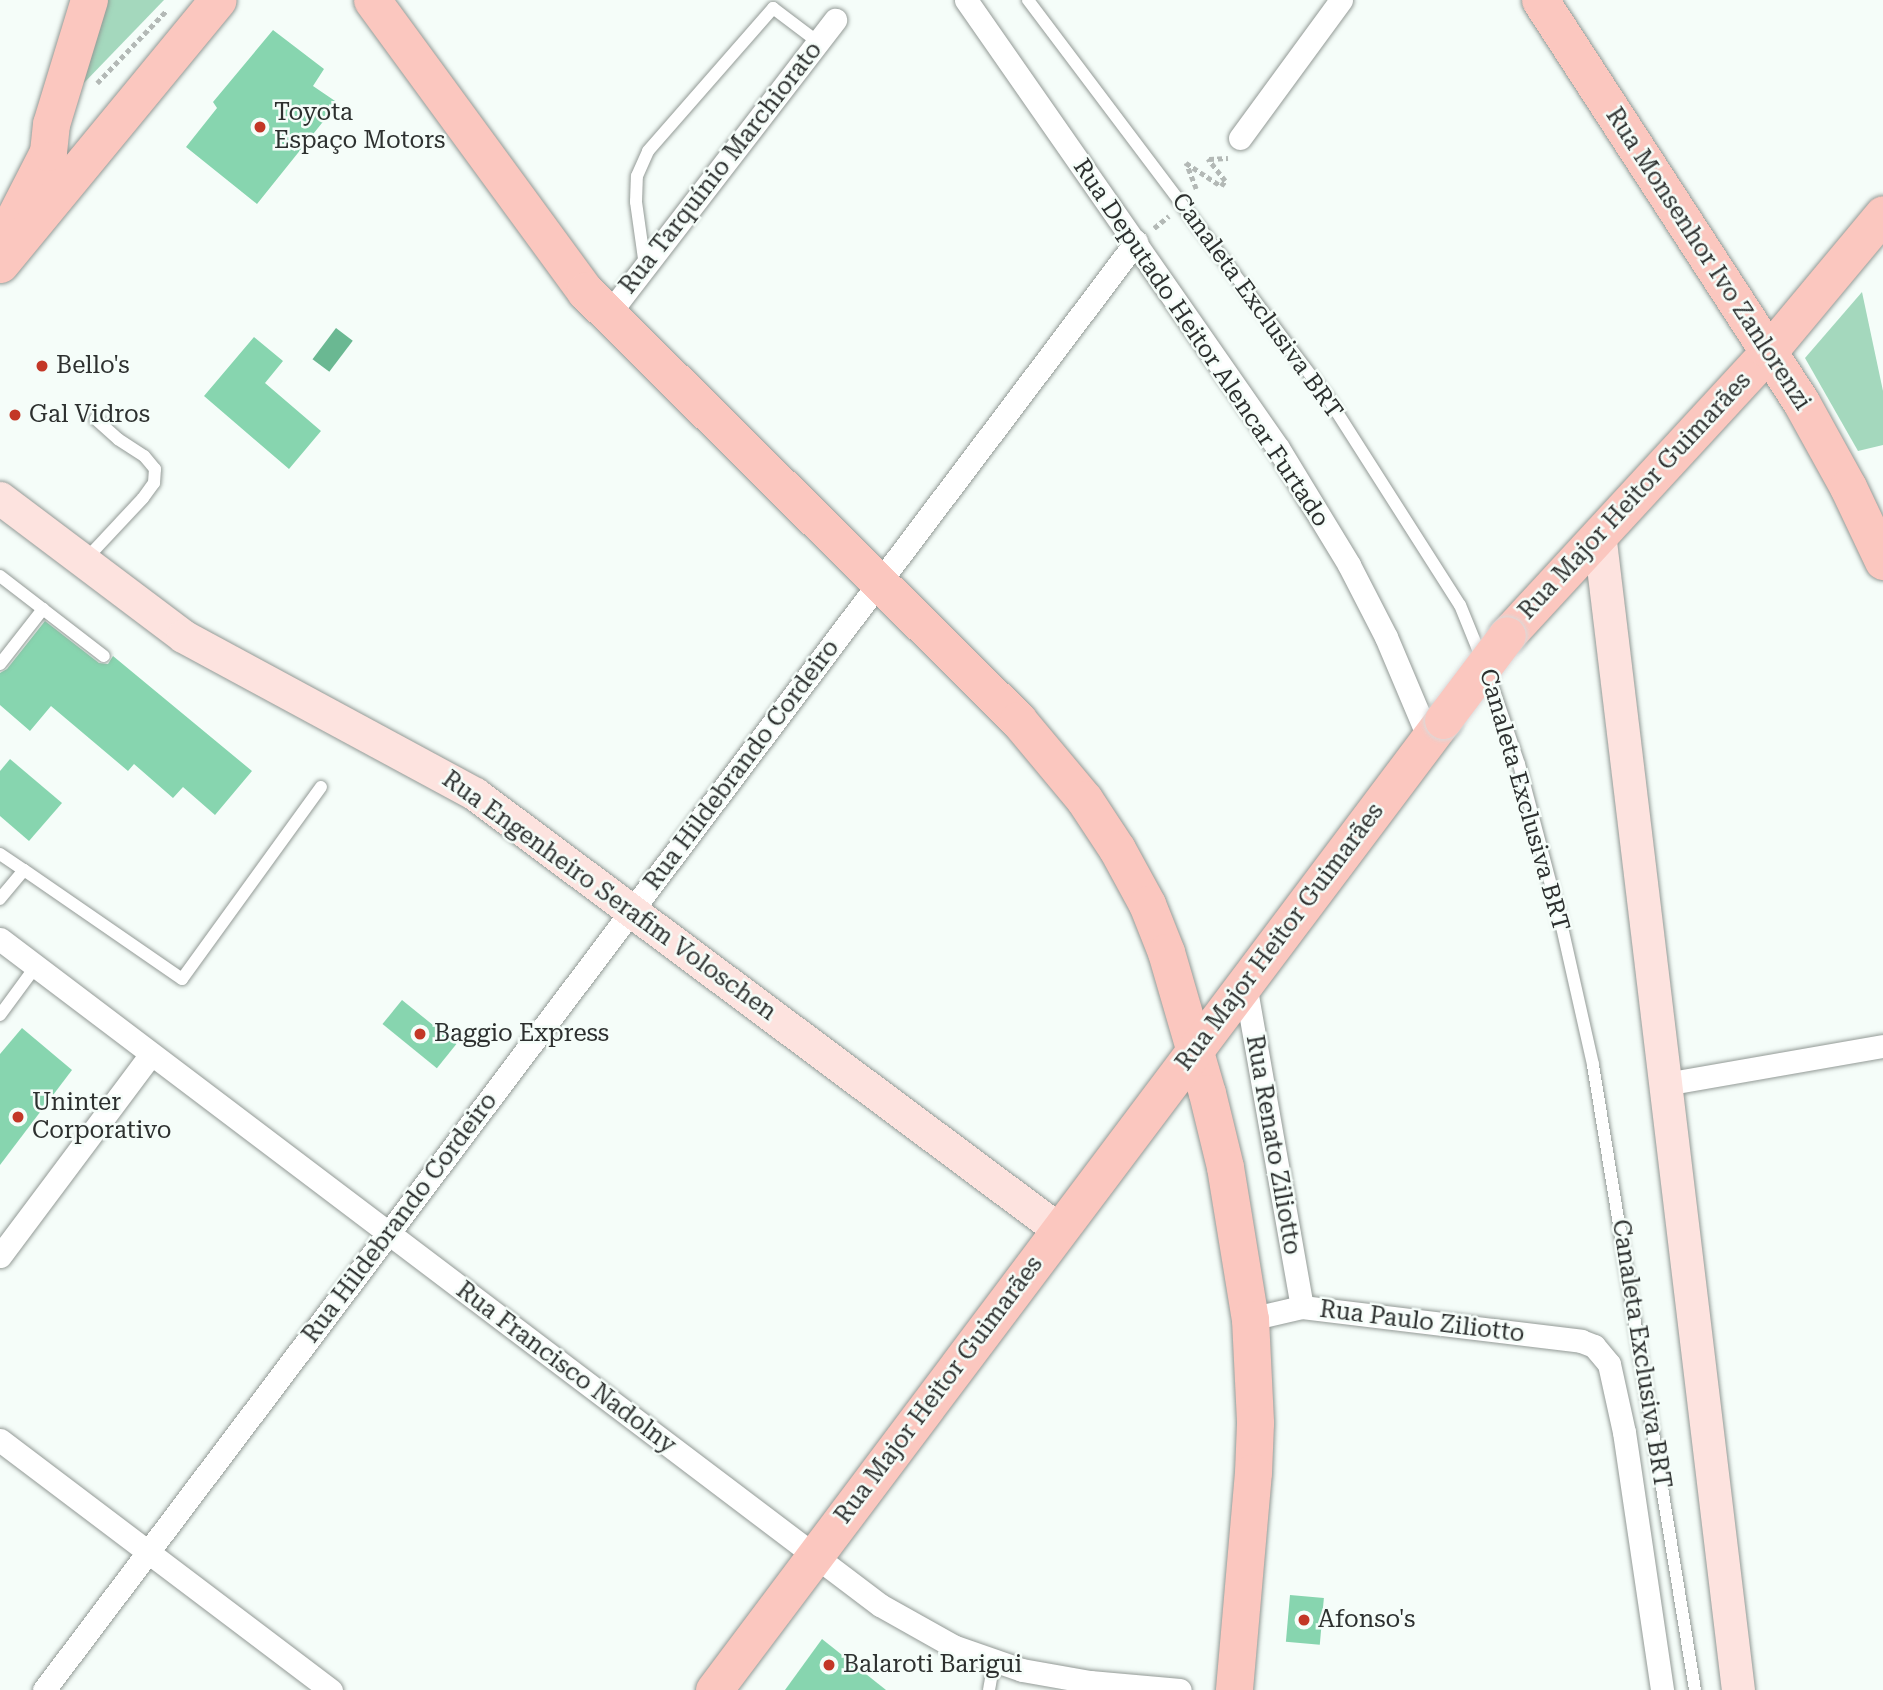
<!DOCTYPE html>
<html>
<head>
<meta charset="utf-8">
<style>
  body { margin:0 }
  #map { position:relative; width:1883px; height:1690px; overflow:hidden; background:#f5fdf9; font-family:"Roboto Serif",serif }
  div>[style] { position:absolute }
  .green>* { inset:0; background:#a4d8bd }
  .water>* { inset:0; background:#6ab892; transform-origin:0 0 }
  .building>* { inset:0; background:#87d5af; transform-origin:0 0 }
  .path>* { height:4.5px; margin-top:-2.25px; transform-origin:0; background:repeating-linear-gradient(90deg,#b3b9b6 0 5px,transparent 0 8.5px) }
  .roads { filter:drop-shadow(0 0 2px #939a96) drop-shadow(0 0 2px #939a96) }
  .lane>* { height:12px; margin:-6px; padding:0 6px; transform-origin:6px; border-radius:6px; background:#fff }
  .street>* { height:23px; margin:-11.5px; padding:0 11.5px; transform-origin:11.5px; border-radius:11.5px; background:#fff }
  .secondary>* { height:33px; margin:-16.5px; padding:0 16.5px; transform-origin:16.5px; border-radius:16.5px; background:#fde3df }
  .primary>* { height:37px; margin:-18.5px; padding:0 18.5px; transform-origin:18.5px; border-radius:18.5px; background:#fbc7bf }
  .bridges { filter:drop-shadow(0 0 2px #d9dada) drop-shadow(0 0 2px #d9dada) }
  .primary-bridge>* { height:37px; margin:-18.5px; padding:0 18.5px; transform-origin:18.5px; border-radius:18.5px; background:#fbc7bf }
  .dots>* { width:19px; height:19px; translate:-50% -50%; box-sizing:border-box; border:4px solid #f5fdf9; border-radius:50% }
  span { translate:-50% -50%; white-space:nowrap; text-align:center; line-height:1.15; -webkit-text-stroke:5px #f5fdf9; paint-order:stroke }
  .poi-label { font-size:24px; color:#2d302f }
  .left { translate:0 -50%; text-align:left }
  .street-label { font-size:24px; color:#2d302f }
</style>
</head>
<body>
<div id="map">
  <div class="green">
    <div style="clip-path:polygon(104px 0,164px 0,81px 86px)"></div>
    <div style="clip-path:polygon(1862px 292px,1883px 391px,1883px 445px,1858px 451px,1805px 358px)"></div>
  </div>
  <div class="water">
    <div style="left:336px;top:328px;width:21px;height:39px;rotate:37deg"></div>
  </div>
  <div class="building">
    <div style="clip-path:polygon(273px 30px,324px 69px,313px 86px,338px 103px,257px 204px,186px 147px,217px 108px,213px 102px)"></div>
    <div style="clip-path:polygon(254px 337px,283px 361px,265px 383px,321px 431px,289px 469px,204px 396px)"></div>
    <div style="clip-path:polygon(45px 621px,99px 663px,108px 664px,113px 656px,252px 771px,215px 815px,183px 787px,173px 798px,134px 764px,128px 771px,51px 706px,30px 731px,0 705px,0 673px,7px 669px)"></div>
    <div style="clip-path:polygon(10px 759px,62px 803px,29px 841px,0 816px,0 771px)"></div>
    <div style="left:402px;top:1000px;width:70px;height:31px;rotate:39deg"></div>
    <div style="clip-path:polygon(22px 1028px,72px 1070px,0 1165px,0 1054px)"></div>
    <div style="left:1290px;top:1595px;width:34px;height:47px;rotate:5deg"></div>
    <div style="clip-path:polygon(822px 1639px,886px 1690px,785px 1690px)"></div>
  </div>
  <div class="path">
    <div style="left:97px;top:83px;width:100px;rotate:-46.2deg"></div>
    <div style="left:1209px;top:159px;width:19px;rotate:-3deg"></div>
    <div style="left:1196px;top:189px;width:28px;rotate:-111deg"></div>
    <div style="left:1186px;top:163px;width:42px;rotate:33.3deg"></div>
    <div style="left:1221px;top:186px;width:6px;rotate:-51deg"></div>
    <div style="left:1225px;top:181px;width:28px;rotate:-128deg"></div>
    <div style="left:1154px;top:228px;width:19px;rotate:-39deg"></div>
  </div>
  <div class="roads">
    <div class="lane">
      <div style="left:1028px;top:0;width:495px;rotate:53deg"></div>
      <div style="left:1326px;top:395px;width:249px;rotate:57.5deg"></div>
      <div style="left:1460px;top:605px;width:80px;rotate:67.9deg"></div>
      <div style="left:1490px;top:679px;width:90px;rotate:71.2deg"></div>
      <div style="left:1519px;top:764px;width:169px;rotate:75.2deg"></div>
      <div style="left:1562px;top:927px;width:141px;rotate:77.3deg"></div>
      <div style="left:1593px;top:1065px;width:633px;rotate:80.73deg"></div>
      <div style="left:645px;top:266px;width:65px;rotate:-98deg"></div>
      <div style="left:636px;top:202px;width:26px;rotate:-88deg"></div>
      <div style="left:637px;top:176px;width:27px;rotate:-66deg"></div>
      <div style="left:648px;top:151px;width:190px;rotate:-48.8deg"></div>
      <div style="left:773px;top:8px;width:56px;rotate:37.1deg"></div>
      <div style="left:86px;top:559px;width:83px;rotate:-46.9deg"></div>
      <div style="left:143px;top:498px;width:19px;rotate:-54deg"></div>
      <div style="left:154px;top:483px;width:14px;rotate:-86deg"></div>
      <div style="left:155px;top:469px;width:17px;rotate:-130deg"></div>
      <div style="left:144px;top:456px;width:31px;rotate:-147deg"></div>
      <div style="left:118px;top:439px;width:30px;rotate:-138deg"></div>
      <div style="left:0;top:576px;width:131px;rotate:37.6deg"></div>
      <div style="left:0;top:664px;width:70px;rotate:-52deg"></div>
      <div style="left:0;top:854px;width:29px;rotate:34deg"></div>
      <div style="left:24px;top:870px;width:38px;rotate:130deg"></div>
      <div style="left:24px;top:870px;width:192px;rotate:34.6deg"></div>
      <div style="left:182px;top:979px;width:237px;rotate:-54.1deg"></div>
      <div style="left:0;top:1015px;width:61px;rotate:-53.7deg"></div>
      <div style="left:989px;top:1690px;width:28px;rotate:-80deg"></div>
    </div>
    <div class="street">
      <div style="left:966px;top:0;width:546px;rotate:55.15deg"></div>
      <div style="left:1278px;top:448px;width:137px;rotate:58.7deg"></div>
      <div style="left:1349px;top:565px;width:81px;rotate:62.8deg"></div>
      <div style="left:1386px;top:637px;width:111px;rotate:67.1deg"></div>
      <div style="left:1240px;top:138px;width:171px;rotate:-53.8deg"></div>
      <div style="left:607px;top:316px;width:374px;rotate:-52.4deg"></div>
      <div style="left:0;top:939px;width:1104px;rotate:37.12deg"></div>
      <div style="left:880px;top:1605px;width:84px;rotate:29.3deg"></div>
      <div style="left:953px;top:1646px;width:73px;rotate:19.2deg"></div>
      <div style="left:1022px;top:1670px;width:69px;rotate:10deg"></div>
      <div style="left:1090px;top:1682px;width:90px;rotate:5.1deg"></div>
      <div style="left:1245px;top:984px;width:328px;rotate:80deg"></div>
      <div style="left:1665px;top:1084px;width:221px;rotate:-9.9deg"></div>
      <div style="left:0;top:1256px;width:252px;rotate:-53.2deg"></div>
      <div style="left:1250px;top:1319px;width:53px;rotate:-13deg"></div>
      <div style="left:1302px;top:1307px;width:281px;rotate:6.9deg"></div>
      <div style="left:1581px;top:1341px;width:14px;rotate:21deg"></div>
      <div style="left:1594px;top:1346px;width:23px;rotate:50deg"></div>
      <div style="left:1609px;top:1364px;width:70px;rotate:77.6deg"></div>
      <div style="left:1624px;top:1432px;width:261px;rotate:81.6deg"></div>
      <div style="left:0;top:1440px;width:415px;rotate:37.1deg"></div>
      <div style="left:44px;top:1690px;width:1814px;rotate:-52.98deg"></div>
    </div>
    <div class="secondary">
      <div style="left:0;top:498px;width:229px;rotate:37deg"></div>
      <div style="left:183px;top:636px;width:332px;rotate:28.4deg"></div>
      <div style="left:475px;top:794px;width:729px;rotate:36.74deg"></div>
      <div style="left:1599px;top:533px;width:1165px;rotate:83.15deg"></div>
    </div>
    <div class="primary">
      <div style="left:372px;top:0;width:361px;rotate:53.8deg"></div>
      <div style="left:585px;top:291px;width:610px;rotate:44.73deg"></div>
      <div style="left:1018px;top:720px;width:103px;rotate:50.1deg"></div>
      <div style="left:1084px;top:799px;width:60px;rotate:56.6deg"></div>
      <div style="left:1117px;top:849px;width:63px;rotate:61.4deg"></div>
      <div style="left:1147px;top:904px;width:52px;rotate:68.4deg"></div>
      <div style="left:1166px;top:952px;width:147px;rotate:73.8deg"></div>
      <div style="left:1207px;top:1093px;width:76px;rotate:76.3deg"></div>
      <div style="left:1225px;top:1167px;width:154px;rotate:80.7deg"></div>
      <div style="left:1250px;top:1319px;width:104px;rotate:87.2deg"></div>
      <div style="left:1255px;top:1423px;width:49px;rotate:92.3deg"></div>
      <div style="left:1253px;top:1472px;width:219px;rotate:95deg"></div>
      <div style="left:1540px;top:0;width:479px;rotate:57deg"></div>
      <div style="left:1801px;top:402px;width:97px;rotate:61.1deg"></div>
      <div style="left:1848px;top:487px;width:82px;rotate:64.7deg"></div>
      <div style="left:7px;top:232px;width:90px;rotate:-62.9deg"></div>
      <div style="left:48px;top:152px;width:28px;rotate:-84deg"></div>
      <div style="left:51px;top:124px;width:130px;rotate:-73deg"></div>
      <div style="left:0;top:264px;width:342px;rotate:-50.5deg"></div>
      <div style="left:1507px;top:635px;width:386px;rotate:-47.3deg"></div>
      <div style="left:1769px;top:351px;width:178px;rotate:-50.2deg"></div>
      <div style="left:714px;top:1690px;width:1213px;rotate:-53.07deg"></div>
    </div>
  </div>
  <div class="bridges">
    <div class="primary-bridge">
      <div style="left:1443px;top:720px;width:106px;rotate:-53deg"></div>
    </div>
  </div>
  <div class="dots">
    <div style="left:260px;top:127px;background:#c33727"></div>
    <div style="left:42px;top:366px;background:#c33727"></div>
    <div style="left:15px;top:415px;background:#c33727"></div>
    <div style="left:420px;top:1034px;background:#c33727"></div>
    <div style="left:18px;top:1117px;background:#c33727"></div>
    <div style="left:1304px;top:1620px;background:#c33727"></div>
    <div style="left:829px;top:1665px;background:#c33727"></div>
  </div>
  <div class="poi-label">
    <span class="left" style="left:274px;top:127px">Toyota<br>Espaço Motors</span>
    <span class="left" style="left:56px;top:366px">Bello's</span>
    <span class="left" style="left:29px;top:415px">Gal Vidros</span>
    <span class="left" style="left:434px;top:1034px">Baggio Express</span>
    <span class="left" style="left:32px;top:1117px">Uninter<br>Corporativo</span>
    <span class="left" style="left:1318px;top:1620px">Afonso's</span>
    <span class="left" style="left:843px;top:1665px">Balaroti Barigui</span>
  </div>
  <div class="street-label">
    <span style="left:721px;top:168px;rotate:-52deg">Rua Tarquínio Marchiorato</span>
    <span style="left:1708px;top:259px;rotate:57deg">Rua Monsenhor Ivo Zanlorenzi</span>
    <span style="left:1257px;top:306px;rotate:54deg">Canaleta Exclusiva BRT</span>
    <span style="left:1201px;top:343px;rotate:56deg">Rua Deputado Heitor Alencar Furtado</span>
    <span style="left:1635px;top:496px;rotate:-47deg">Rua Major Heitor Guimarães</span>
    <span style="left:742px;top:765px;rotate:-53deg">Rua Hildebrando Cordeiro</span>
    <span style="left:1524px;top:800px;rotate:74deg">Canaleta Exclusiva BRT</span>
    <span style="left:609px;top:896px;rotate:36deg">Rua Engenheiro Serafim Voloschen</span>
    <span style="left:1280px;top:937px;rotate:-53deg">Rua Major Heitor Guimarães</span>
    <span style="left:1273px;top:1145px;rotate:80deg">Rua Renato Ziliotto</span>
    <span style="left:400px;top:1218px;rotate:-53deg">Rua Hildebrando Cordeiro</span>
    <span style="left:1422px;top:1322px;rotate:7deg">Rua Paulo Ziliotto</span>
    <span style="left:1641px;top:1354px;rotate:81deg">Canaleta Exclusiva BRT</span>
    <span style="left:566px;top:1368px;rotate:37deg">Rua Francisco Nadolny</span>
    <span style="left:939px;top:1390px;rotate:-53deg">Rua Major Heitor Guimarães</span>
  </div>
</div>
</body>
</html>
